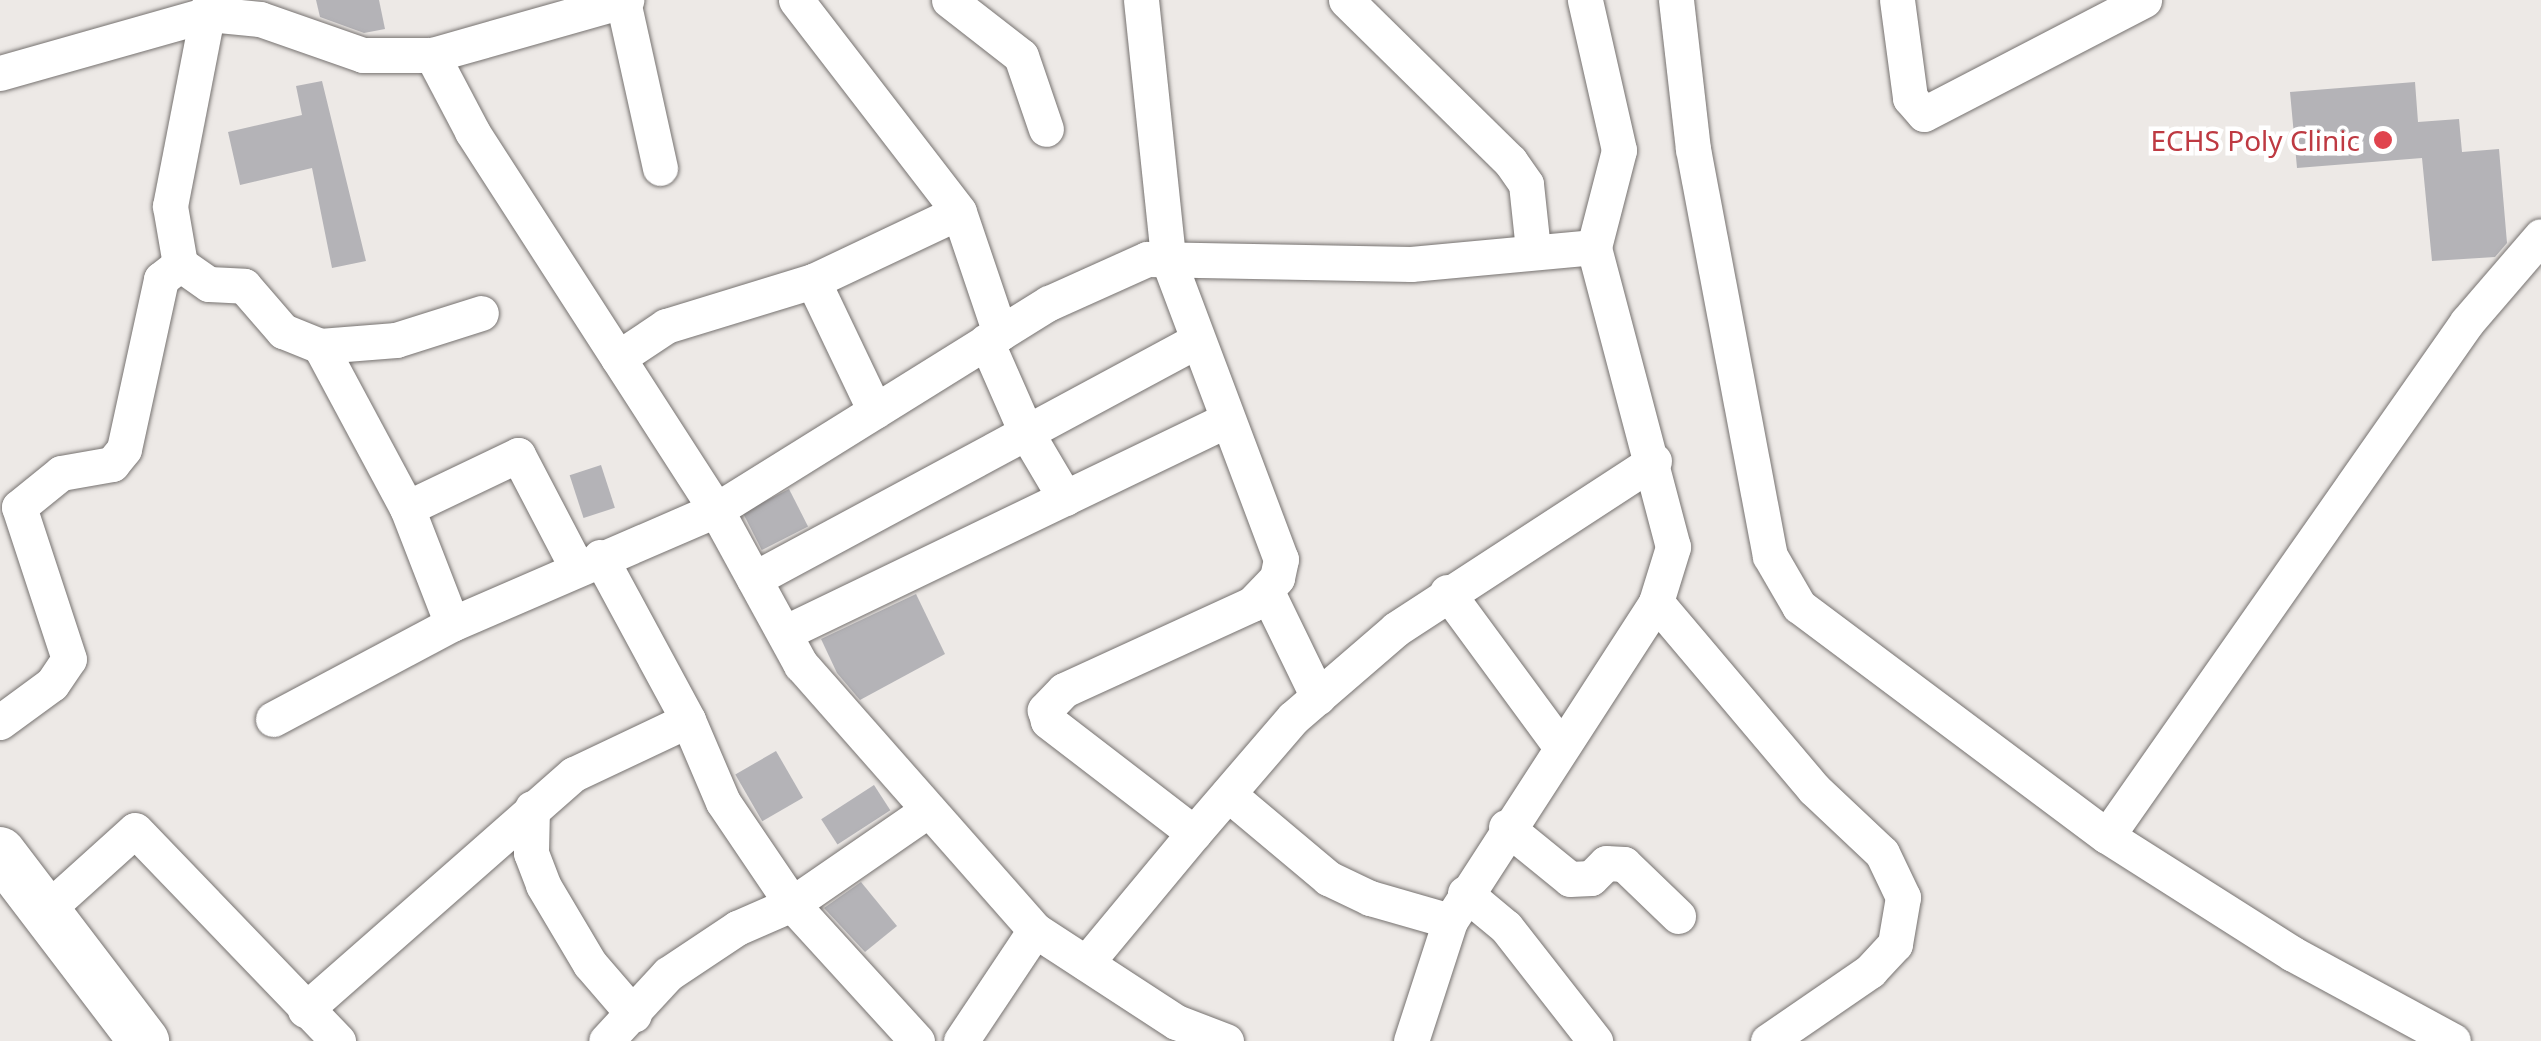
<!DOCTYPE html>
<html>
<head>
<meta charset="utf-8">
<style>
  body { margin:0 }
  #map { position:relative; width:2541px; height:1041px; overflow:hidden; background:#ede9e6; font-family:"Noto Sans",sans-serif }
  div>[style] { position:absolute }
  .building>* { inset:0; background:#b4b3b7; transform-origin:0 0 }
  .roads { filter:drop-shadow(0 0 2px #767270) drop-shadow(0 0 2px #767270) }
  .street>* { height:35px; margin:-17.5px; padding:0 17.5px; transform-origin:17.5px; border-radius:17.5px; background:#fff }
  .secondary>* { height:50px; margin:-25px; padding:0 25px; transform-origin:25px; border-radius:25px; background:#fff }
  .dots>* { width:28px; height:28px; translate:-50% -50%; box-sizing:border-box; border:5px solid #fff; border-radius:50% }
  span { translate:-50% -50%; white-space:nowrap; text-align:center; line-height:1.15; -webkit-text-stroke:9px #fff; paint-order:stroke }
  .health-label { font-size:28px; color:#be3a42 }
  .right { translate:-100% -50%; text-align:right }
</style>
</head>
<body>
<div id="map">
  <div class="building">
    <div style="clip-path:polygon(316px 0,379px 0,385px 29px,364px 33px,320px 17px)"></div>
    <div style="clip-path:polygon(322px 81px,366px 261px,332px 268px,312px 168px,240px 185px,228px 132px,302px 115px,296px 86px)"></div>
    <div style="clip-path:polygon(2415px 82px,2418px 122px,2459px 119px,2462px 152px,2499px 149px,2507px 243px,2495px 257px,2432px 261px,2422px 158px,2297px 168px,2290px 92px)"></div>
    <div style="left:601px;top:465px;width:45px;height:33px;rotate:72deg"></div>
    <div style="left:789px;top:489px;width:42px;height:52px;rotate:63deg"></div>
    <div style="clip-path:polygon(916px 594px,945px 654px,860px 700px,837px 673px,821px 639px)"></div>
    <div style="left:776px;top:751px;width:54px;height:47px;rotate:60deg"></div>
    <div style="left:874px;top:785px;width:30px;height:63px;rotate:57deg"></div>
    <div style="clip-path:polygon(861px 882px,897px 926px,865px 952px,824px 908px)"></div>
  </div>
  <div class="roads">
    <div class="street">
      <div style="left:796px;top:0;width:267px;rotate:52.4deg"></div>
      <div style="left:949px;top:0;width:91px;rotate:37.9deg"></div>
      <div style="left:1021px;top:56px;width:77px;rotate:71.1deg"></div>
      <div style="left:1141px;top:0;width:260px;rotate:84deg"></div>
      <div style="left:1168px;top:259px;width:321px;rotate:69.4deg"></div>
      <div style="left:1281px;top:559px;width:19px;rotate:102deg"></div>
      <div style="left:1277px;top:578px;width:36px;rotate:134deg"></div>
      <div style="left:1252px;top:604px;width:207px;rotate:155.4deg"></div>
      <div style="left:1064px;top:690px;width:28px;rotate:134deg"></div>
      <div style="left:1045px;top:710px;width:11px;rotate:75deg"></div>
      <div style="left:1048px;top:721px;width:184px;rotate:37.5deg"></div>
      <div style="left:1194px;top:833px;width:152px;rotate:-49.3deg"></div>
      <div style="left:1293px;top:718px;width:136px;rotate:-40.8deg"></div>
      <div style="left:1396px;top:629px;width:308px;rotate:-33.1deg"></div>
      <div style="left:1346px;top:0;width:230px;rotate:44.5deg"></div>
      <div style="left:1510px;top:161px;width:28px;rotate:55deg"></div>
      <div style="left:1526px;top:184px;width:66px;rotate:83.9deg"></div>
      <div style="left:1676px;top:0;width:150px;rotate:83.5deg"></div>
      <div style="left:1693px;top:149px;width:414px;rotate:79.3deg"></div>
      <div style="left:1770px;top:556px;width:58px;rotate:59.9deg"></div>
      <div style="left:1799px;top:606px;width:384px;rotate:36.8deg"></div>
      <div style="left:2107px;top:836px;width:220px;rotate:32.4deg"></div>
      <div style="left:2293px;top:954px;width:182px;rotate:28.5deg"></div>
      <div style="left:1897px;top:0;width:99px;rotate:82.4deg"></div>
      <div style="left:1910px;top:98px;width:21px;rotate:49deg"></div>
      <div style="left:1924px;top:114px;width:248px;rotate:-27.4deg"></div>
      <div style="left:623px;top:1px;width:171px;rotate:77.5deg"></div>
      <div style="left:0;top:73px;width:217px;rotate:-15.8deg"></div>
      <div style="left:209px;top:14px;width:51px;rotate:5.6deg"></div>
      <div style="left:260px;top:19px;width:109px;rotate:19.3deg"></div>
      <div style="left:363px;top:55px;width:69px"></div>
      <div style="left:432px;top:55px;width:202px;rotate:-15.8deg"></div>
      <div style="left:180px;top:264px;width:35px;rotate:35deg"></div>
      <div style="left:209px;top:284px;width:35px;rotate:3deg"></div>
      <div style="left:244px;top:286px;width:60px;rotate:49.1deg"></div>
      <div style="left:283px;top:331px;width:40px;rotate:22deg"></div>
      <div style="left:320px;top:346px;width:76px;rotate:-4.5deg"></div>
      <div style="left:396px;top:340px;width:89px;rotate:-17.6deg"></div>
      <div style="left:813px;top:281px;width:144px;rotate:64.5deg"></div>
      <div style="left:986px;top:341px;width:99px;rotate:66.3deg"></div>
      <div style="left:1026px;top:432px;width:77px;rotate:59.4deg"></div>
      <div style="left:320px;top:346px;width:184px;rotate:61.8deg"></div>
      <div style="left:407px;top:508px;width:124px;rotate:68.8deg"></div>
      <div style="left:452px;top:624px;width:288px;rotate:-23.4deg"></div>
      <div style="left:716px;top:510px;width:451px;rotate:-122.8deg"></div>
      <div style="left:472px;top:131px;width:86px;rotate:-117.8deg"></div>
      <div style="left:618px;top:358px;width:58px;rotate:-33.7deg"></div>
      <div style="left:666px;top:326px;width:154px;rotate:-17deg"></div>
      <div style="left:813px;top:281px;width:161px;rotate:-25.3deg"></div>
      <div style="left:959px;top:212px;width:128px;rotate:71.3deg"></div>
      <div style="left:407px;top:508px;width:123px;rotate:-25.5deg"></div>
      <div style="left:518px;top:455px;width:127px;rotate:62.4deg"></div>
      <div style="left:600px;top:557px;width:185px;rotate:61.6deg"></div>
      <div style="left:754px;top:579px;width:502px;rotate:-28.3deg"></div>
      <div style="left:1267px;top:592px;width:117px;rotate:64.1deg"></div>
      <div style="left:1447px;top:592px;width:191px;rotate:53.7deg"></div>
      <div style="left:1656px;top:602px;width:245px;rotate:49.8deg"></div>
      <div style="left:1814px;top:789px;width:93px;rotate:43.3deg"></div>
      <div style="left:1882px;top:853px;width:49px;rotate:64.5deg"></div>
      <div style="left:1903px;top:897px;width:48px;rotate:99.7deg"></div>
      <div style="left:1895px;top:944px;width:37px;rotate:133deg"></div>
      <div style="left:1870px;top:971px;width:124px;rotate:145.5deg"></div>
      <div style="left:784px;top:633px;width:492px;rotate:-25.7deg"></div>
      <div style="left:273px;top:719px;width:203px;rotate:-28deg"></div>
      <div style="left:0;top:722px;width:64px;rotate:-36.2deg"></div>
      <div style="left:52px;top:684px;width:30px;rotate:-56deg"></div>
      <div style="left:69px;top:659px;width:160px;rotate:-108.2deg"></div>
      <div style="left:19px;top:507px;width:54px;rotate:-39deg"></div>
      <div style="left:61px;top:473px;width:52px;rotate:-10deg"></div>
      <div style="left:112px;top:464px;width:19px;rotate:-51deg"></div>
      <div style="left:124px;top:449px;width:174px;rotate:-77.7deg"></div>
      <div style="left:161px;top:279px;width:24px;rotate:-38deg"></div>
      <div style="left:180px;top:264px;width:59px;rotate:-99.8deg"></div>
      <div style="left:170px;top:206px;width:210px;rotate:-79deg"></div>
      <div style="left:1228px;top:794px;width:131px;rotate:40deg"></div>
      <div style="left:1328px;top:878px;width:47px;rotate:25.5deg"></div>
      <div style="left:1370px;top:898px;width:83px;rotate:16deg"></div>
      <div style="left:532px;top:808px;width:45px;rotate:91.3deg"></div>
      <div style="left:531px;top:853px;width:34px;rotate:69deg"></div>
      <div style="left:543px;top:885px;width:92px;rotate:59.3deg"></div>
      <div style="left:590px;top:964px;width:67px;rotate:49.2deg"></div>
      <div style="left:1506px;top:827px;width:82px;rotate:39.1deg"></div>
      <div style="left:1570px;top:879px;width:21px;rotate:-3deg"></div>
      <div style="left:1591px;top:878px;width:21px;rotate:-45deg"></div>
      <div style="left:1606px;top:863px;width:18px;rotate:3deg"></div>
      <div style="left:1624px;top:864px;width:75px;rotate:43.9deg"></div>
      <div style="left:2107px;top:836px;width:628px;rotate:-54.99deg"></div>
      <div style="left:2467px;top:322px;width:113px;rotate:-49.3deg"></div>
      <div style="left:1465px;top:893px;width:53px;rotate:39.7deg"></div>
      <div style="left:1506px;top:927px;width:145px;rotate:52deg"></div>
      <div style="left:44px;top:912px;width:122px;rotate:-42deg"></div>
      <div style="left:135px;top:830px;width:293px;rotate:46.1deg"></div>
      <div style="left:1086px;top:963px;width:169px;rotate:-50.3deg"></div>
      <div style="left:305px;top:1010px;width:358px;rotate:-41.3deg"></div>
      <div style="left:574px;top:774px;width:126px;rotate:-25.3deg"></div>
      <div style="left:688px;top:720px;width:89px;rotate:66.9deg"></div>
      <div style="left:723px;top:802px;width:123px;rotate:55.9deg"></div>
      <div style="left:792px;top:904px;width:60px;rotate:156.4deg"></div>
      <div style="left:737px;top:928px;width:83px;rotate:146.3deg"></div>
      <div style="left:668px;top:974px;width:91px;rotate:132.8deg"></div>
      <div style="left:917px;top:1041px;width:185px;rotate:-132.4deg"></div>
      <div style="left:792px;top:904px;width:164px;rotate:-34.6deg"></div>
      <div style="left:961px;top:1041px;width:133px;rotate:-56.3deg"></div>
      <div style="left:1226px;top:1041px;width:53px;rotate:-159.2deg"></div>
      <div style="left:1176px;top:1022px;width:168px;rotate:-146.9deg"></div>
      <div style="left:1035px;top:930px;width:354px;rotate:-131.4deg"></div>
      <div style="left:801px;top:665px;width:177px;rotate:-118.7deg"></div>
      <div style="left:716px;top:510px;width:392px;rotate:-31.9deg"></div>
      <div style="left:1049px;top:303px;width:107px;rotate:-24.2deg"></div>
      <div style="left:1147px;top:259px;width:264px;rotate:1.1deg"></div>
      <div style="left:1411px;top:264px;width:184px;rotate:-5.3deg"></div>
      <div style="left:1411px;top:1041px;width:126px;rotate:-72deg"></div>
      <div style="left:1450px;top:921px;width:380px;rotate:-57.1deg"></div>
      <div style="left:1656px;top:602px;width:58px;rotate:-72.8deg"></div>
      <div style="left:1673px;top:547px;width:310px;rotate:-104.8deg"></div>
      <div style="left:1594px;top:247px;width:100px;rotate:-75.5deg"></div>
      <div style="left:1619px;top:150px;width:154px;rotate:-102.8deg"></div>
    </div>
    <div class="secondary">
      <div style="left:0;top:852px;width:238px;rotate:52.7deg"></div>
    </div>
  </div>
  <div class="dots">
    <div style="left:2383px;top:140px;background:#e0444e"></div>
  </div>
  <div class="health-label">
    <span class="right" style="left:2360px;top:140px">ECHS Poly Clinic</span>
  </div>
</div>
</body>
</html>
